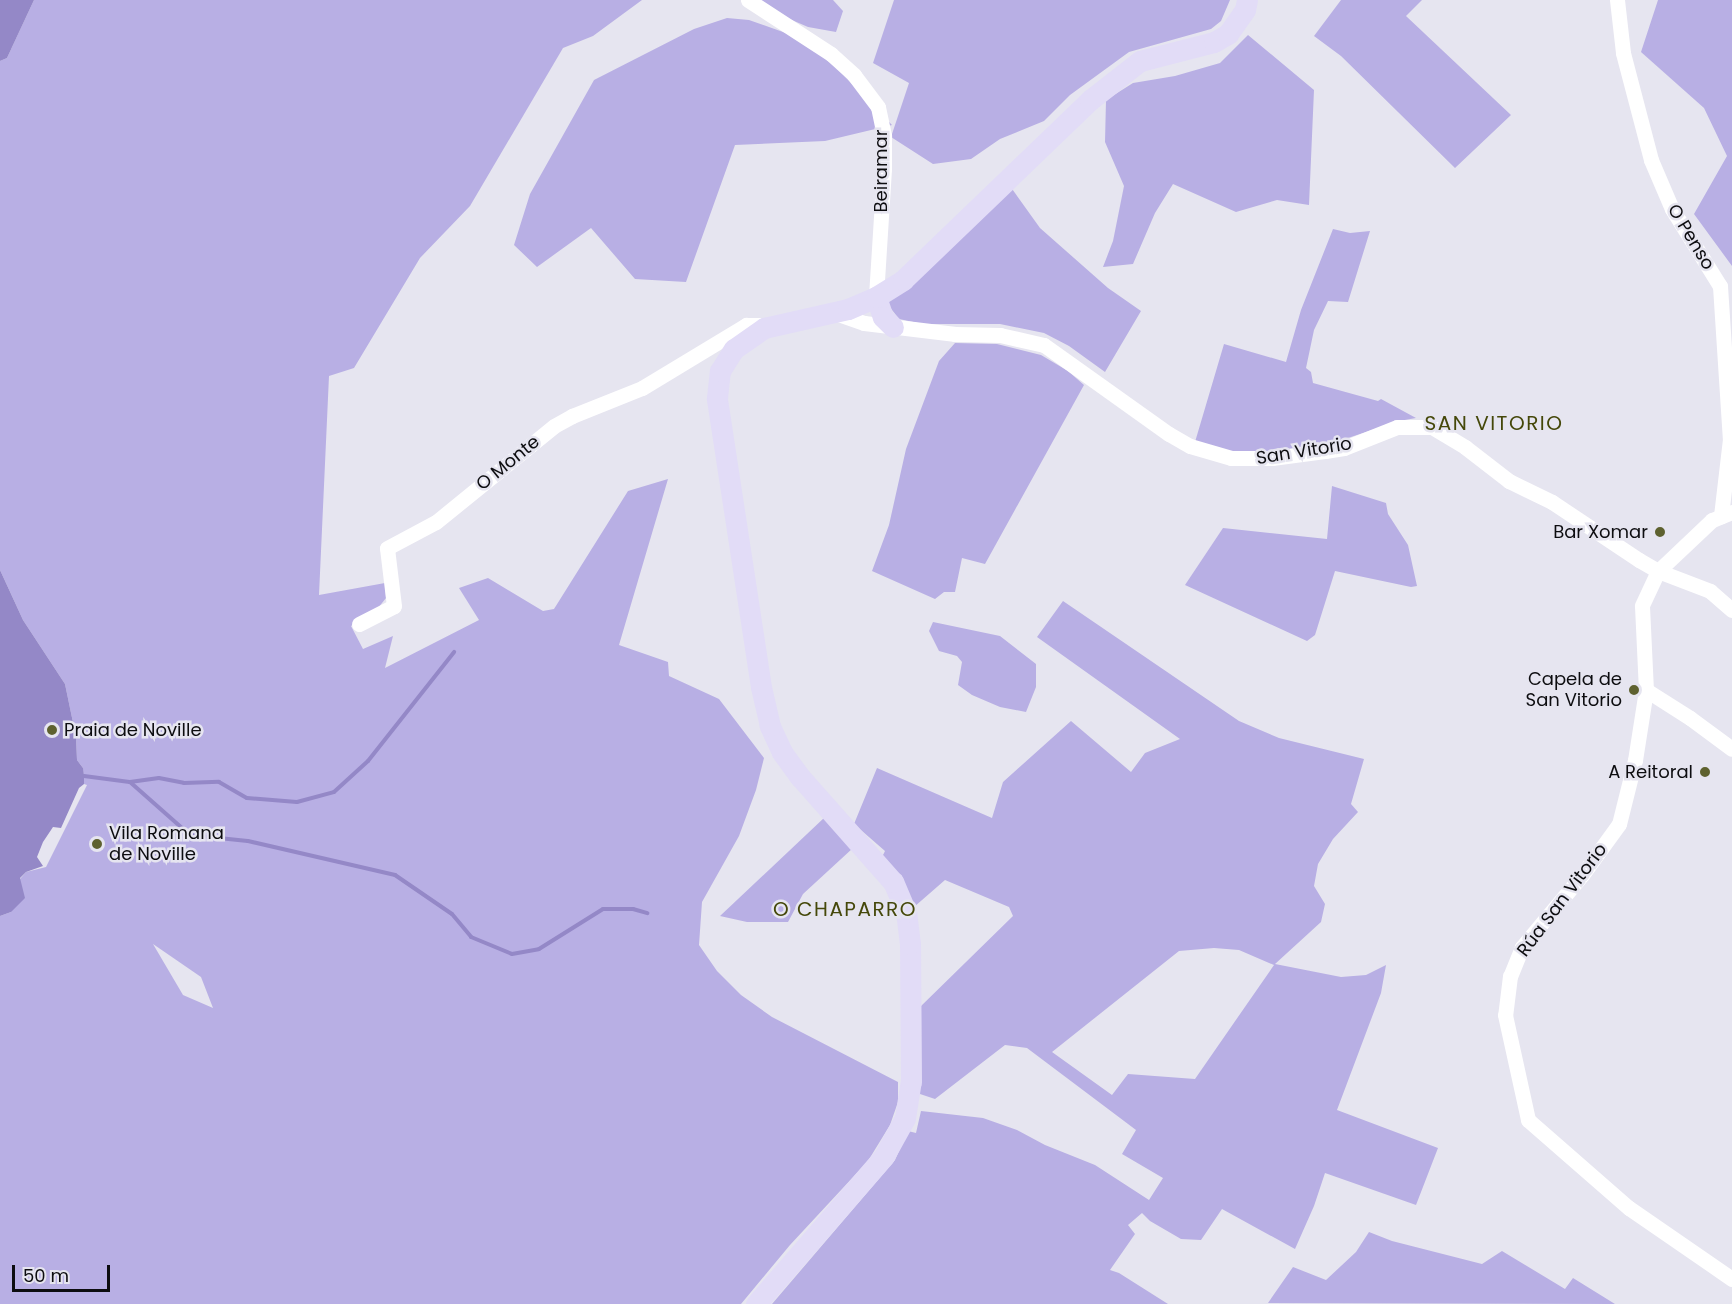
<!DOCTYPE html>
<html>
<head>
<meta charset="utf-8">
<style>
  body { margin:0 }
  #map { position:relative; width:1732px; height:1304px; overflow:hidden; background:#e6e5f0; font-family:Poppins,sans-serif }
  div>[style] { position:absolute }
  .green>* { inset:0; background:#b8afe4 }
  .water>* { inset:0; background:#9488c7 }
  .stream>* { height:4px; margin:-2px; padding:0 2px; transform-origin:2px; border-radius:2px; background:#9488c7 }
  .street>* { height:15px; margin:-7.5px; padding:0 7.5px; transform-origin:7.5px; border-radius:7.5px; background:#fff }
  .secondary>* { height:21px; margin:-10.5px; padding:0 10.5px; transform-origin:10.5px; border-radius:10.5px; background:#e2dcf7 }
  .dots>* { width:16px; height:16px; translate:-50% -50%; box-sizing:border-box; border:3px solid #e6e5f0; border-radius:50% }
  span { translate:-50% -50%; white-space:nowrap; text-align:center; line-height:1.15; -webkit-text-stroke:5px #e6e5f0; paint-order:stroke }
  .street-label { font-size:18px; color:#0d0d10 }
  .poi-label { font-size:18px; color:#0d0d10 }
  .right { translate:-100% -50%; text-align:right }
  .left { translate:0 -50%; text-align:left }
  .neighbourhood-label { font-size:20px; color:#45480a; letter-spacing:1.5px }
  .scale { position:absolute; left:12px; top:1265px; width:98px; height:27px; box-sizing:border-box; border:3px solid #0d0d10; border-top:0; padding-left:8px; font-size:18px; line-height:21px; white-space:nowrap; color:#0d0d10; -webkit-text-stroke:4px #e6e5f0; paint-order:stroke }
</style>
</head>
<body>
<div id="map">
  <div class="green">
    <div style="clip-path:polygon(evenodd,34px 0,642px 0,593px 36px,563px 48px,470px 206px,420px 258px,354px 368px,329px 376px,319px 595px,385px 583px,386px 598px,378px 608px,351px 626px,363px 649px,393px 636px,385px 668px,479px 620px,459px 588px,488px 578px,543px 611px,554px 609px,628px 491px,668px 479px,619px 645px,668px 662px,669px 676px,719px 699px,764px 758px,756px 790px,739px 836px,702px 902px,699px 945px,717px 971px,741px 995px,772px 1017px,898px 1082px,898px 1102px,890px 1125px,868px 1161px,790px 1245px,741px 1304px,0 1304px,0 916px,11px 912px,20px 879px,26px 872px,46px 867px,87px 785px,84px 784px,83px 768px,77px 760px,76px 737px,65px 684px,23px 620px,0 570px,0 61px,7px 58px,34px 0,153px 944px,201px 977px,213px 1008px,183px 995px,153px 944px)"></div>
    <div style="clip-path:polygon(760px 0,833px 0,843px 11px,836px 32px,808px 27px,778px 14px)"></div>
    <div style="clip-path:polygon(894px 0,1230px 0,1221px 21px,1211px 29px,1129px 52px,1070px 95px,1044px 121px,1000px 139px,971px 159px,933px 164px,891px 137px,909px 83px,873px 63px)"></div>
    <div style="clip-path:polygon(1341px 0,1422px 0,1406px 16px,1511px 115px,1455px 168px,1341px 56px,1314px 36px)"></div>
    <div style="clip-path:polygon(1658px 0,1732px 0,1732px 266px,1694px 214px,1727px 156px,1704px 108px,1641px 52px)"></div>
    <div style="clip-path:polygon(727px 18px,749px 20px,811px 42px,892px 125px,825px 141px,735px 145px,686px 282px,635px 279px,591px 228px,537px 267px,514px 245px,530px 194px,594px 80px,694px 29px)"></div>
    <div style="clip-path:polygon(1248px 35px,1314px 90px,1309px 205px,1277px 200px,1236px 212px,1173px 184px,1155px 213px,1133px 264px,1103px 267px,1113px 241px,1124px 186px,1105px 142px,1106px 100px,1133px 83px,1175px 76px,1220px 63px)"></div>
    <div style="clip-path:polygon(1010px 186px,1040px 228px,1108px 288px,1141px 311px,1105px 372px,1069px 346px,1044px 333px,1000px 324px,923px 324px,899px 319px,889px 306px,889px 296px)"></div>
    <div style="clip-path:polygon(1333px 229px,1350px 233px,1370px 231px,1348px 302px,1328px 301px,1314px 330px,1306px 368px,1311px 372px,1313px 383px,1378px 401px,1381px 399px,1416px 418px,1399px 421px,1327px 445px,1245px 455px,1195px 442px,1224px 344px,1286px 362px,1301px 310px)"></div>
    <div style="clip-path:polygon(955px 343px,997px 344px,1041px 355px,1068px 371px,1084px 385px,985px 564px,962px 558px,955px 592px,944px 592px,935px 599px,872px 571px,889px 525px,906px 449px,939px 361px)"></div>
    <div style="clip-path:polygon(1332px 486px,1386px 503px,1388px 514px,1408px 545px,1417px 586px,1411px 587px,1335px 571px,1315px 635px,1307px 641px,1185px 585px,1223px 528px,1327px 539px)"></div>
    <div style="clip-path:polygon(evenodd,1063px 601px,1239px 721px,1279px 738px,1364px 759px,1351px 804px,1358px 812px,1333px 839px,1318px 864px,1314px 886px,1325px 904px,1321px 922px,1275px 964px,1341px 977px,1366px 975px,1386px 965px,1381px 993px,1337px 1110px,1438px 1148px,1416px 1205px,1325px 1173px,1314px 1206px,1295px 1249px,1222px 1209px,1201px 1240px,1181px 1239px,1150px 1221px,1142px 1213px,1128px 1225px,1135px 1234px,1110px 1270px,1119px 1273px,1168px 1304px,772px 1304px,895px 1160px,908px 1131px,916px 1133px,921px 1111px,983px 1118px,1017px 1130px,1045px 1145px,1095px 1165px,1149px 1200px,1163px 1178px,1122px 1154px,1136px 1130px,1027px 1048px,1005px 1045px,935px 1099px,917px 1093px,918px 1009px,1013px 916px,1009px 907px,945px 880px,914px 907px,882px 857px,885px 851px,854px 824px,877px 768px,992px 818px,1003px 782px,1071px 721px,1131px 772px,1145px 753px,1180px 739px,1037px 637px,1063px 601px,1214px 948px,1239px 950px,1274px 965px,1195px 1079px,1128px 1074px,1112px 1095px,1052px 1052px,1179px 951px,1214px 948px)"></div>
    <div style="clip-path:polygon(933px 622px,1000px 636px,1036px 664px,1036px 687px,1026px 712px,1000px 707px,972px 695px,958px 685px,962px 662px,957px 656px,939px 651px,929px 631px)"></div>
    <div style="clip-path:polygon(825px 817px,853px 848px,803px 894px,788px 922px,747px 922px,720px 916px)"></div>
    <div style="clip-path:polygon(1369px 1232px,1392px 1241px,1482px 1264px,1502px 1251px,1565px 1289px,1573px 1278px,1615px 1304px,1268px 1303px,1293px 1267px,1326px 1280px,1356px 1252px)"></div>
  </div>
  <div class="water">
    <div style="clip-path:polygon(0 0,34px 0,7px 58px,0 61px)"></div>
    <div style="clip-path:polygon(0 570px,23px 620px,65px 684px,76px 737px,77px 760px,83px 768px,84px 776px,84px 784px,79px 788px,61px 828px,53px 827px,43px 842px,37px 857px,43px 866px,26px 872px,20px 878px,25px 898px,11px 912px,0 916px)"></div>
  </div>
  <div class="stream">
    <div style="left:84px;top:776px;width:46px;rotate:7.4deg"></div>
    <div style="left:130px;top:782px;width:29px;rotate:-8deg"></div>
    <div style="left:159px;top:778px;width:25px;rotate:11deg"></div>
    <div style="left:184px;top:783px;width:35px;rotate:-2deg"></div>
    <div style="left:219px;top:782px;width:32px;rotate:30deg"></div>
    <div style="left:247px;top:798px;width:50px;rotate:4.6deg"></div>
    <div style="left:297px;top:802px;width:38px;rotate:-15deg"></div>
    <div style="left:334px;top:792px;width:46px;rotate:-42.4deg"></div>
    <div style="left:368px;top:761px;width:139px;rotate:-51.7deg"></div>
    <div style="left:130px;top:782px;width:80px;rotate:41.5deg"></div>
    <div style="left:190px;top:835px;width:58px;rotate:5.9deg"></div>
    <div style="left:248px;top:841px;width:151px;rotate:13deg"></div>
    <div style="left:395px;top:875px;width:69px;rotate:34.4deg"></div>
    <div style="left:452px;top:914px;width:30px;rotate:50deg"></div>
    <div style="left:471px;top:937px;width:44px;rotate:22.5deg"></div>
    <div style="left:512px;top:954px;width:27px;rotate:-10deg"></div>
    <div style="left:539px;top:949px;width:75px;rotate:-32deg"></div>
    <div style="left:603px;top:909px;width:30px"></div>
    <div style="left:633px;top:909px;width:15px;rotate:16deg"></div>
  </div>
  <div class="street">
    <div style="left:748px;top:0;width:99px;rotate:33deg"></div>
    <div style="left:831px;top:54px;width:31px;rotate:42deg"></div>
    <div style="left:854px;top:75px;width:40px;rotate:53deg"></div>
    <div style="left:878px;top:107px;width:30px;rotate:78deg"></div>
    <div style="left:884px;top:136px;width:33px;rotate:90deg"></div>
    <div style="left:884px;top:169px;width:128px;rotate:93.6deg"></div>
    <div style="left:1617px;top:0;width:53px;rotate:83.5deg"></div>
    <div style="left:1623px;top:53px;width:111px;rotate:75.3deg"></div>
    <div style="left:1651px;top:160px;width:53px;rotate:66.8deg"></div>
    <div style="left:1672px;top:209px;width:91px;rotate:58.1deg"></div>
    <div style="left:1720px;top:286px;width:153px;rotate:86.3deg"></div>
    <div style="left:1730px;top:439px;width:78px;rotate:96.7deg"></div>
    <div style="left:835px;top:313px;width:31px;rotate:19deg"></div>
    <div style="left:864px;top:323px;width:92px;rotate:6.9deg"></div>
    <div style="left:955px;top:334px;width:45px;rotate:1.3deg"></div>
    <div style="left:1000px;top:335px;width:45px;rotate:12.8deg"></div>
    <div style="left:1044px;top:345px;width:153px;rotate:35.5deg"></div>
    <div style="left:1169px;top:434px;width:24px;rotate:30deg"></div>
    <div style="left:1190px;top:446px;width:43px;rotate:16.3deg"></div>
    <div style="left:1231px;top:458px;width:41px"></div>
    <div style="left:1272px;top:458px;width:53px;rotate:-7.5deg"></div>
    <div style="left:1325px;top:451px;width:19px;rotate:-9deg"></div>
    <div style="left:1344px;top:448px;width:57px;rotate:-21.6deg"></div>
    <div style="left:1397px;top:427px;width:35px"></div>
    <div style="left:1432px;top:427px;width:39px;rotate:31deg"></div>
    <div style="left:1465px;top:447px;width:56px;rotate:37.7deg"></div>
    <div style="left:1509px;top:481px;width:48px;rotate:26deg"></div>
    <div style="left:1552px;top:502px;width:105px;rotate:33.7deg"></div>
    <div style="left:1639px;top:560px;width:22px;rotate:30deg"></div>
    <div style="left:1658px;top:571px;width:56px;rotate:21deg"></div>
    <div style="left:1710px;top:591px;width:29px;rotate:41deg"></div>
    <div style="left:1732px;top:512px;width:22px;rotate:158deg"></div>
    <div style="left:1712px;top:520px;width:74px;rotate:136.6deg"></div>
    <div style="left:1658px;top:571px;width:38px;rotate:115deg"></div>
    <div style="left:1642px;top:606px;width:84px;rotate:87.3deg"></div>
    <div style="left:1646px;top:690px;width:71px;rotate:98.9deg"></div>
    <div style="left:1635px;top:760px;width:66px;rotate:104deg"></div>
    <div style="left:1619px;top:824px;width:63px;rotate:126deg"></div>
    <div style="left:1582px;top:875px;width:94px;rotate:129.8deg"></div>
    <div style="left:1522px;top:947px;width:31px;rotate:112deg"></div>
    <div style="left:1510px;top:976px;width:39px;rotate:97deg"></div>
    <div style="left:1505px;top:1015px;width:107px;rotate:77.6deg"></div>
    <div style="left:1528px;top:1120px;width:134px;rotate:41.1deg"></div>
    <div style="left:1629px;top:1208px;width:125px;rotate:34.6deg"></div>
    <div style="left:359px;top:624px;width:39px;rotate:-27deg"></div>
    <div style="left:394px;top:606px;width:58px;rotate:-96.9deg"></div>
    <div style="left:387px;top:548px;width:55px;rotate:-28deg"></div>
    <div style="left:436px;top:522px;width:152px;rotate:-39.1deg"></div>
    <div style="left:554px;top:426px;width:21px;rotate:-29deg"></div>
    <div style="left:572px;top:416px;width:75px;rotate:-21.8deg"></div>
    <div style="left:642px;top:388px;width:122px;rotate:-31.2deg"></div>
    <div style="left:746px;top:325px;width:13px"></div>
    <div style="left:759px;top:325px;width:6px;rotate:31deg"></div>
    <div style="left:1646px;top:690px;width:52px;rotate:32.5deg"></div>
    <div style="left:1690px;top:718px;width:52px;rotate:36.4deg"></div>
  </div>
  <div class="secondary">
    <div style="left:876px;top:297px;width:21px;rotate:71deg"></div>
    <div style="left:883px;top:317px;width:14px;rotate:45deg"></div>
    <div style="left:756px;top:1304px;width:196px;rotate:-49.1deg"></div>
    <div style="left:884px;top:1156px;width:43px;rotate:-61.1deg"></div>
    <div style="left:905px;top:1118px;width:36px;rotate:-81deg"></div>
    <div style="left:911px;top:1082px;width:138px;rotate:-90.4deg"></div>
    <div style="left:910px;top:944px;width:32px;rotate:-97deg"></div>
    <div style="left:906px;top:912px;width:33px;rotate:-113deg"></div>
    <div style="left:893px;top:882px;width:140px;rotate:-131.5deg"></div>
    <div style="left:800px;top:777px;width:31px;rotate:-126deg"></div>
    <div style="left:782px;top:752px;width:29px;rotate:-115deg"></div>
    <div style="left:770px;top:726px;width:40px;rotate:-103deg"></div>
    <div style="left:761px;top:687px;width:292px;rotate:-98.7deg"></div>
    <div style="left:717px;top:398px;width:27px;rotate:-84deg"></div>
    <div style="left:720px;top:371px;width:26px;rotate:-58deg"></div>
    <div style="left:734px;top:349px;width:37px;rotate:-35deg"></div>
    <div style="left:764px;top:328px;width:86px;rotate:-12.7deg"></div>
    <div style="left:848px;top:309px;width:30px;rotate:-23deg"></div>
    <div style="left:876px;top:297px;width:32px;rotate:-32deg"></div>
    <div style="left:903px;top:280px;width:260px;rotate:-43.9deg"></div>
    <div style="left:1090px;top:100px;width:63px;rotate:-38deg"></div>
    <div style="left:1140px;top:61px;width:76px;rotate:-14.4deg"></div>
    <div style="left:1214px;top:42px;width:16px;rotate:-30deg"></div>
    <div style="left:1228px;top:34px;width:29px;rotate:-55deg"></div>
    <div style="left:1245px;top:10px;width:10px;rotate:-79deg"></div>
  </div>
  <div class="dots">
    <div style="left:1660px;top:532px;background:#5e612f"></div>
    <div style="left:1634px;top:690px;background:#5e612f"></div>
    <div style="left:52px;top:730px;background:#5e612f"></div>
    <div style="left:1705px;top:772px;background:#5e612f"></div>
    <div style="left:97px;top:844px;background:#5e612f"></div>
  </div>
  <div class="street-label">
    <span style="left:881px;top:171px;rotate:-90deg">Beiramar</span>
    <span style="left:1691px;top:237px;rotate:59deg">O Penso</span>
    <span style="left:1304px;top:451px;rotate:-9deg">San Vitorio</span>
    <span style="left:508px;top:463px;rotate:-39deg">O Monte</span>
    <span style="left:1562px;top:900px;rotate:-53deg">Rúa San Vitorio</span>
  </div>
  <div class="poi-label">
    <span class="right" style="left:1648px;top:532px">Bar Xomar</span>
    <span class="right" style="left:1622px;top:690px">Capela de<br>San Vitorio</span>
    <span class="left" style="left:64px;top:730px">Praia de Noville</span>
    <span class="right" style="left:1693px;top:772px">A Reitoral</span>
    <span class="left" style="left:109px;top:844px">Vila Romana<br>de Noville</span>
  </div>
  <div class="neighbourhood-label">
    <span style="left:1494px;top:423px">SAN VITORIO</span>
    <span style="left:845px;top:909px">O CHAPARRO</span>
  </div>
  <div class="scale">50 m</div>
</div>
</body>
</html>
